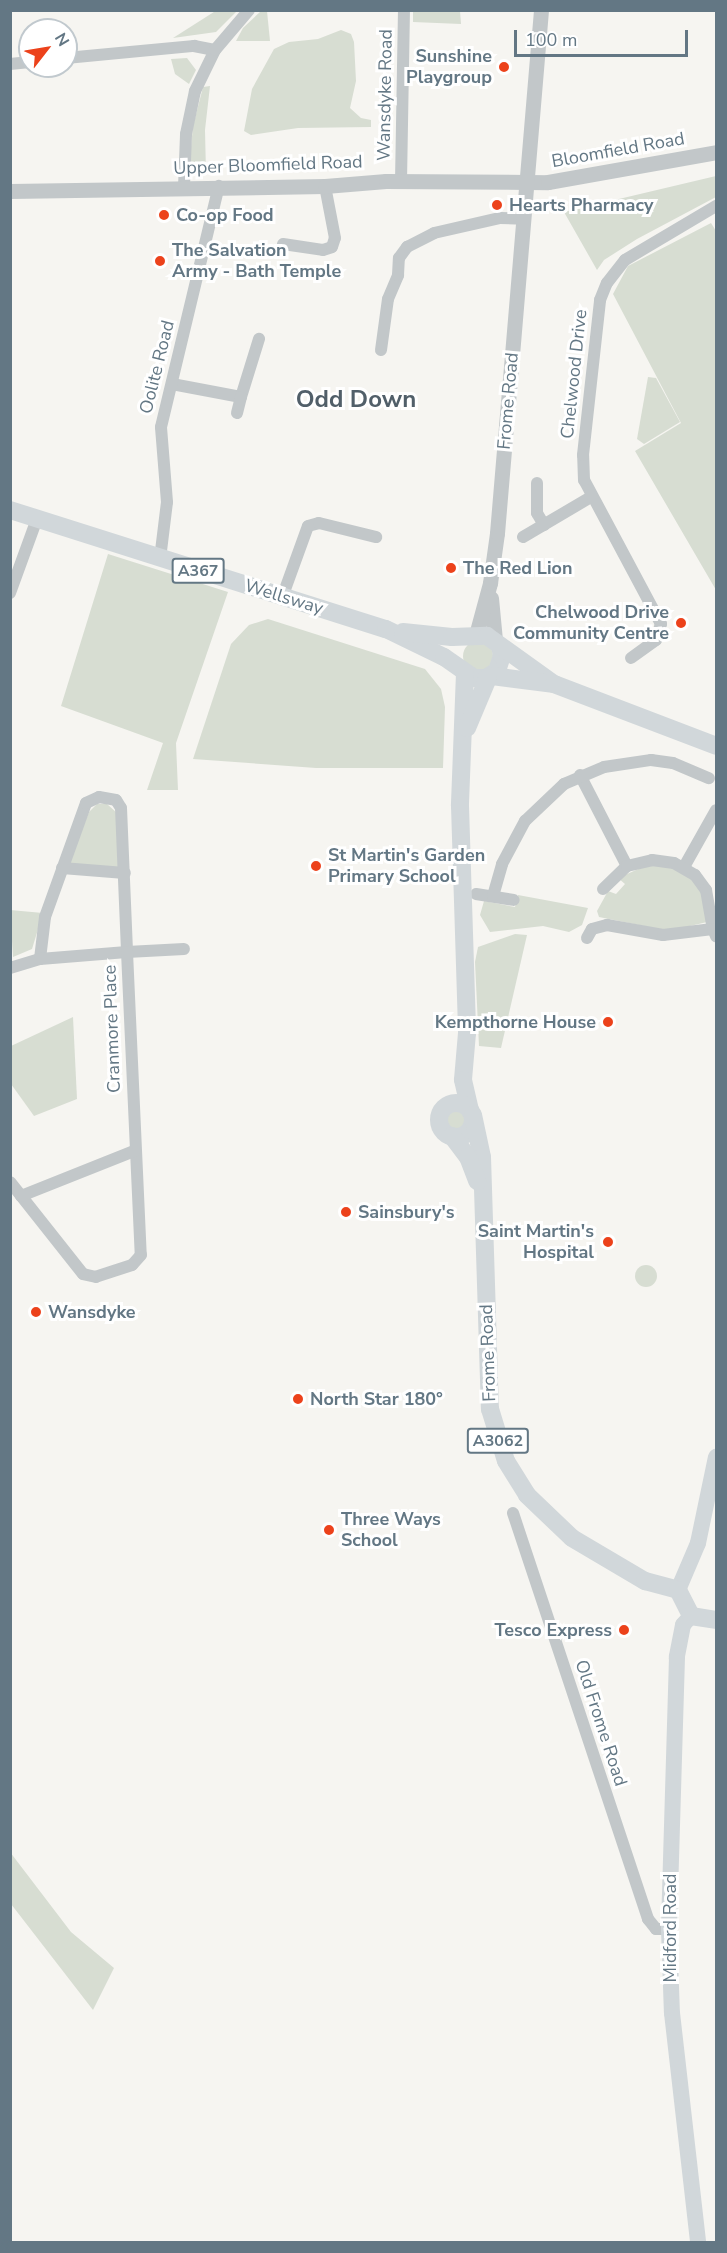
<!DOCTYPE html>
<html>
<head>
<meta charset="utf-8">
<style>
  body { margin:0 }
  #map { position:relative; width:727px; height:2253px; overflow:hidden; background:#f6f5f1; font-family:"Nunito Sans",sans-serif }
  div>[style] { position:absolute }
  .green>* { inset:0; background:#d7ddd2 }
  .round { border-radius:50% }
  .minor>* { height:12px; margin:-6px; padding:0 6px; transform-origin:6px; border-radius:6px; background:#c2c7c9 }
  .tertiary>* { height:15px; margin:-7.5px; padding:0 7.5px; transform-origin:7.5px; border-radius:7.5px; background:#c2c7c9 }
  .secondary>* { height:16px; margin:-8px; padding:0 8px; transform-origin:8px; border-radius:8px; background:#d1d7da }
  .primary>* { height:18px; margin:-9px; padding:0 9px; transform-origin:9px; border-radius:9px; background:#d1d7da }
  .primary>.ring { margin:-9px; padding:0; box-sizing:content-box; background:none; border:18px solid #d1d7da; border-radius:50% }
  .dots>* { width:16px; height:16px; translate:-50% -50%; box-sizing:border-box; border:3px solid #fff; border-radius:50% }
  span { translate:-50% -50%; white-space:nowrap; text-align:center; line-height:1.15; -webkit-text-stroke:6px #fff; paint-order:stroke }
  .shield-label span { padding:2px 4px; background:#fff; border:2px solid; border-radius:4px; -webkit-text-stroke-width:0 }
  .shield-label { font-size:16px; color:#637784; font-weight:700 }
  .poi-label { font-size:18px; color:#637784; font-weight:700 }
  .right { translate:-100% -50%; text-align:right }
  .left { translate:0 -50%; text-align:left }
  .street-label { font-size:18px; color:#637784 }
  .district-label { font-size:24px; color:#515f69; font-weight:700 }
  .frame { position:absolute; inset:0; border:12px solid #637784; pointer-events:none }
  .north { position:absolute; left:18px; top:18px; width:60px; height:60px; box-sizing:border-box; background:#fff; border:2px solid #c1c9ce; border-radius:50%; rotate:59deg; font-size:16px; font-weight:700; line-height:24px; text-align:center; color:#637784 }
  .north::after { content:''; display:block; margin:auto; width:21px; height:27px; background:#ec421b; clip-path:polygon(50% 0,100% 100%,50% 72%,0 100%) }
  .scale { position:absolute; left:514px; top:30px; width:174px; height:27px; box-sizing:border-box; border:3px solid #637784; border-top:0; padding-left:8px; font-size:18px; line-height:21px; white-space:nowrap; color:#637784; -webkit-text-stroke:4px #fff; paint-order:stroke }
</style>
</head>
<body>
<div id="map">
  <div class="green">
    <div style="clip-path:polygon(217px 10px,237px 11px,216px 32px,173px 38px)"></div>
    <div style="clip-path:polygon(261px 11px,267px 11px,270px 41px,236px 41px,243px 28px)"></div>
    <div style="clip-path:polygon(413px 11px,460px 11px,461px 24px,413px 22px)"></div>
    <div style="clip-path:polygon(341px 30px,351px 34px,354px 42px,356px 81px,350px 108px,361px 118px,371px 120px,371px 127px,298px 128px,251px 135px,244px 131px,252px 89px,274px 49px,289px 42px,318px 39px)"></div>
    <div style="clip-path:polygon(187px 58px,196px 70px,189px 84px,175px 74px,171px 59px)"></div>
    <div style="clip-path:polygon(210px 86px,205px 130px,206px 173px,189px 167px,193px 126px,203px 87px)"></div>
    <div style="clip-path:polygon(716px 176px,716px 197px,637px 239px,604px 260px,597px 270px,564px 212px)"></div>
    <div style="clip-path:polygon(711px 223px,716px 231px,716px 590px,635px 451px,681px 423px,613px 294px,628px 266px)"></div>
    <div style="clip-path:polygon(648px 377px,656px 378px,680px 422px,644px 444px,637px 439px)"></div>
    <div style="clip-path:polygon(108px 554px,228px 592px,176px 743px,178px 790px,147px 790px,163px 743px,61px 706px)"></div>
    <div style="clip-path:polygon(268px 619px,425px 669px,441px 689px,445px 707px,443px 768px,316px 768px,193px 759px,231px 644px,249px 625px)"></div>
    <div class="round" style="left:463px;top:641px;width:30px;height:30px"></div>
    <div style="clip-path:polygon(97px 804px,107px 804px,117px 813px,119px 868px,68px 864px,89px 812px)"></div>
    <div style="clip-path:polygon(652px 863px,684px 872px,700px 888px,707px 922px,669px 931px,599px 917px,597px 911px,608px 891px,616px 894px,625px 884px,618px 878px)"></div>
    <div style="clip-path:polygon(518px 895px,588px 908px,582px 925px,569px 932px,543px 926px,490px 932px,480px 915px,484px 901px,515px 907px)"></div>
    <div style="clip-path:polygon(10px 910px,43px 913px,32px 949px,13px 957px)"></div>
    <div style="clip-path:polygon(515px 934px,527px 935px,501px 1048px,479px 1046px,475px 962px,478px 947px)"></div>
    <div style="clip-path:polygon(73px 1017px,77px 1099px,34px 1116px,11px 1084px,11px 1046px)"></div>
    <div class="round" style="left:446px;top:1110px;width:20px;height:20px"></div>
    <div class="round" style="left:635px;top:1265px;width:22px;height:22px"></div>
    <div style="clip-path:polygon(10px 1852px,71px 1932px,114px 1968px,93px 2010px,11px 1904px)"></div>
  </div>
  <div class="minor">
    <div style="left:66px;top:58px;width:129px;rotate:-5.4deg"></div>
    <div style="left:194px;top:46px;width:21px;rotate:11deg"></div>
    <div style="left:10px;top:64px;width:20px;rotate:-6deg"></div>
    <div style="left:401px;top:181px;width:171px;rotate:-89deg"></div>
    <div style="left:184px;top:187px;width:53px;rotate:-87.8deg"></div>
    <div style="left:186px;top:134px;width:44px;rotate:-78.2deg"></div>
    <div style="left:195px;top:91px;width:46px;rotate:-64deg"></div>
    <div style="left:215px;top:50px;width:52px;rotate:-49.6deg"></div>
    <div style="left:283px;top:244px;width:40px;rotate:8.5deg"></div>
    <div style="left:323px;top:250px;width:9px;rotate:-18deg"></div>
    <div style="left:332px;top:247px;width:9px;rotate:-72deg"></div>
    <div style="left:335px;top:238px;width:53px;rotate:-100.9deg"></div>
    <div style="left:381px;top:350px;width:51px;rotate:-82.2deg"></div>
    <div style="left:388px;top:299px;width:26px;rotate:-67deg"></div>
    <div style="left:398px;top:275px;width:17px;rotate:-87deg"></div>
    <div style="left:399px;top:258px;width:14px;rotate:-54deg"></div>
    <div style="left:407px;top:247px;width:30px;rotate:-27deg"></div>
    <div style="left:434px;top:233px;width:68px;rotate:-12.8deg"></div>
    <div style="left:500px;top:218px;width:23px;rotate:2deg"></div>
    <div style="left:172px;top:384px;width:70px;rotate:10.7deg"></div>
    <div style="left:241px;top:397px;width:61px;rotate:-72.8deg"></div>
    <div style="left:237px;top:413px;width:16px;rotate:-76deg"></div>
    <div style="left:537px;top:483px;width:30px;rotate:90deg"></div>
    <div style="left:537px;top:513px;width:14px;rotate:60deg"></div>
    <div style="left:523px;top:537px;width:79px;rotate:-30.5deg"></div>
    <div style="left:160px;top:559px;width:57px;rotate:-83deg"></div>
    <div style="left:167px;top:502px;width:75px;rotate:-94.6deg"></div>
    <div style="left:161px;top:427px;width:248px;rotate:-76.5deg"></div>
    <div style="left:10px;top:593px;width:79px;rotate:-70deg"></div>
    <div style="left:283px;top:595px;width:73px;rotate:-70.1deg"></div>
    <div style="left:308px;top:526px;width:11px;rotate:-15deg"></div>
    <div style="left:319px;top:523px;width:59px;rotate:13.8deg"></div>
    <div style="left:631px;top:658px;width:31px;rotate:-36deg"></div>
    <div style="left:656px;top:640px;width:17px;rotate:-73deg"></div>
    <div style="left:661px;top:624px;width:163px;rotate:-118.1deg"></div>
    <div style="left:584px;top:480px;width:25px;rotate:-92deg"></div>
    <div style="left:583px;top:455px;width:156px;rotate:-83.7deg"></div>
    <div style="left:600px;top:300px;width:18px;rotate:-68deg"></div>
    <div style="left:607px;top:283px;width:29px;rotate:-52deg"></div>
    <div style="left:625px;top:260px;width:106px;rotate:-30.7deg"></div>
    <div style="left:580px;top:775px;width:102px;rotate:62.7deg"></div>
    <div style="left:684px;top:867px;width:65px;rotate:-60.7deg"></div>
    <div style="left:62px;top:868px;width:63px;rotate:4.5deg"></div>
    <div style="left:603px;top:889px;width:33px;rotate:-44deg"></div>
    <div style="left:627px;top:866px;width:26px;rotate:-13deg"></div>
    <div style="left:652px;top:860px;width:22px;rotate:8deg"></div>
    <div style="left:674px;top:863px;width:24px;rotate:30deg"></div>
    <div style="left:695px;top:875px;width:19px;rotate:54deg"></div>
    <div style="left:706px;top:890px;width:40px;rotate:80deg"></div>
    <div style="left:476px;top:894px;width:38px;rotate:9deg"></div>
    <div style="left:493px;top:896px;width:33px;rotate:-74deg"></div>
    <div style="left:502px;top:864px;width:49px;rotate:-61.9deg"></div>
    <div style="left:525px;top:821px;width:54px;rotate:-43.5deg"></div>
    <div style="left:564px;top:784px;width:43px;rotate:-23deg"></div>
    <div style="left:604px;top:767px;width:48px;rotate:-8.5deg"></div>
    <div style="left:651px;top:760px;width:22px;rotate:8deg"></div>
    <div style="left:673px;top:763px;width:39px;rotate:23deg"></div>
    <div style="left:587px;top:938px;width:10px;rotate:-61deg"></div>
    <div style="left:592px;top:929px;width:16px;rotate:-15deg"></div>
    <div style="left:607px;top:925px;width:57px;rotate:10.1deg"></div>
    <div style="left:663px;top:935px;width:50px;rotate:-6.8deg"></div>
    <div style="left:713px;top:929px;width:8px;rotate:67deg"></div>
    <div style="left:40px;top:959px;width:42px;rotate:-83.2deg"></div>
    <div style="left:45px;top:917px;width:121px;rotate:-70.2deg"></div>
    <div style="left:86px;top:803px;width:14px;rotate:-25deg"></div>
    <div style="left:99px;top:797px;width:17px;rotate:10deg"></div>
    <div style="left:116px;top:800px;width:9px;rotate:58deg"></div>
    <div style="left:121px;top:808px;width:144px;rotate:87.6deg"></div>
    <div style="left:127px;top:952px;width:57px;rotate:-3deg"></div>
    <div style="left:10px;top:968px;width:31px;rotate:-17deg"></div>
    <div style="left:40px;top:959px;width:87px;rotate:-4.6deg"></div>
    <div style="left:127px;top:952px;width:303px;rotate:87.4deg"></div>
    <div style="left:141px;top:1255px;width:13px;rotate:132deg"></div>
    <div style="left:132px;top:1265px;width:38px;rotate:162deg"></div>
    <div style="left:96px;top:1277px;width:13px;rotate:-167deg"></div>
    <div style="left:83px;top:1274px;width:117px;rotate:-128.4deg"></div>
    <div style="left:21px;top:1196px;width:122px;rotate:-21.7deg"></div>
    <div style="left:513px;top:1513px;width:428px;rotate:71.6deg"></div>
    <div style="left:648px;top:1919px;width:13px;rotate:51deg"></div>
    <div style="left:656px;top:1929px;width:13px"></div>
  </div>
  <div class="tertiary">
    <div style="left:10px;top:191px;width:315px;rotate:-0.9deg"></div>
    <div style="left:325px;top:186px;width:61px;rotate:-4.7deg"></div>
    <div style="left:386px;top:181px;width:162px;rotate:0.4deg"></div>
    <div style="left:548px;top:182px;width:171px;rotate:-10.1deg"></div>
    <div style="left:491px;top:598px;width:42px;rotate:84.6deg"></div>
    <div style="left:476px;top:635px;width:54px;rotate:-74.9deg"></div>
    <div style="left:490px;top:583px;width:50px;rotate:-82deg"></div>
    <div style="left:497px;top:533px;width:525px;rotate:-85.19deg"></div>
  </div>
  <div class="secondary">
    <div style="left:678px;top:1590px;width:51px;rotate:-66.9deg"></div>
    <div style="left:698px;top:1543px;width:88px;rotate:-78.2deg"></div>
    <div style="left:691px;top:1616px;width:12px;rotate:132deg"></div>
    <div style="left:683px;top:1625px;width:33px;rotate:101deg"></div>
    <div style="left:677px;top:1657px;width:272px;rotate:91.7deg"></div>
    <div style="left:669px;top:1929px;width:84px;rotate:88deg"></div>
    <div style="left:672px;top:2013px;width:230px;rotate:83.5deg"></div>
  </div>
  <div class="primary">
    <div style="left:10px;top:510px;width:394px;rotate:17.6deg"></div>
    <div style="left:386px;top:629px;width:64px;rotate:25.8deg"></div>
    <div style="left:444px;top:657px;width:37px;rotate:35deg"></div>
    <div style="left:474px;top:678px;width:12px"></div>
    <div style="left:486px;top:678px;width:13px;rotate:-32deg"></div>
    <div style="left:497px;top:671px;width:16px;rotate:-72deg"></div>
    <div style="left:502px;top:656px;width:10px;rotate:-101deg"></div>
    <div style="left:403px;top:632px;width:49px;rotate:5.8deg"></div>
    <div style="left:452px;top:637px;width:35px;rotate:-2deg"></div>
    <div style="left:487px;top:636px;width:79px;rotate:35.7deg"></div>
    <div style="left:465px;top:673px;width:133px;rotate:92.2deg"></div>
    <div style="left:460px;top:806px;width:227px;rotate:88.2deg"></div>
    <div style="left:467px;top:1033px;width:47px;rotate:94.9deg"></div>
    <div style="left:463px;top:1080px;width:31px;rotate:77deg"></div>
    <div style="left:492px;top:676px;width:63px;rotate:7.4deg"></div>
    <div style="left:554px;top:684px;width:173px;rotate:20.9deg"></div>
    <div style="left:467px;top:728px;width:54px;rotate:-67.2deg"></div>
    <div class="ring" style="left:439px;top:1103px;width:16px;height:16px"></div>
    <div style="left:473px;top:1115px;width:43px;rotate:77.9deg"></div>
    <div style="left:482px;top:1157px;width:252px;rotate:88.2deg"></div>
    <div style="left:490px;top:1409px;width:54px;rotate:72.9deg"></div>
    <div style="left:506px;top:1461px;width:40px;rotate:58deg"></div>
    <div style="left:527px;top:1495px;width:62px;rotate:43.7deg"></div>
    <div style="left:572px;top:1538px;width:85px;rotate:30.5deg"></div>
    <div style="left:645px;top:1581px;width:34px;rotate:15deg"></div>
    <div style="left:678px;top:1590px;width:29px;rotate:63deg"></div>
    <div style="left:691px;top:1616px;width:25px;rotate:9deg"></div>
    <div style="left:452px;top:1136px;width:26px;rotate:53deg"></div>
    <div style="left:468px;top:1157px;width:26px;rotate:69deg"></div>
  </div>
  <div class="dots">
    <div style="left:504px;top:67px;background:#ec421b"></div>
    <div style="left:497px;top:205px;background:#ec421b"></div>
    <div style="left:164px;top:215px;background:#ec421b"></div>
    <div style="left:160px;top:261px;background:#ec421b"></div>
    <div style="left:451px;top:568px;background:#ec421b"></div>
    <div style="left:681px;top:623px;background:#ec421b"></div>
    <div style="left:316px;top:866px;background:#ec421b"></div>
    <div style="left:608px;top:1022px;background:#ec421b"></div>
    <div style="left:346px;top:1212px;background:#ec421b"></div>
    <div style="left:608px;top:1242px;background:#ec421b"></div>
    <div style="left:36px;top:1312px;background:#ec421b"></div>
    <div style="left:298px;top:1399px;background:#ec421b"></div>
    <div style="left:329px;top:1530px;background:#ec421b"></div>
    <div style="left:624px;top:1630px;background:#ec421b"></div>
  </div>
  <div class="shield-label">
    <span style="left:198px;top:571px">A367</span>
    <span style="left:498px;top:1441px">A3062</span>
  </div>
  <div class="poi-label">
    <span class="right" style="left:492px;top:67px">Sunshine<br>Playgroup</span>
    <span class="left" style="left:509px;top:205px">Hearts Pharmacy</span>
    <span class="left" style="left:176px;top:215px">Co-op Food</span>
    <span class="left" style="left:172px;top:261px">The Salvation<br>Army - Bath Temple</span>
    <span class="left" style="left:463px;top:568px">The Red Lion</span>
    <span class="right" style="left:669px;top:623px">Chelwood Drive<br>Community Centre</span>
    <span class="left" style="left:328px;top:866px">St Martin's Garden<br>Primary School</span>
    <span class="right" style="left:596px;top:1022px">Kempthorne House</span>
    <span class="left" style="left:358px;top:1212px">Sainsbury's</span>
    <span class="right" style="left:594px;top:1242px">Saint Martin's<br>Hospital</span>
    <span class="left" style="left:48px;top:1312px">Wansdyke</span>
    <span class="left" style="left:310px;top:1399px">North Star 180°</span>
    <span class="left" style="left:341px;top:1530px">Three Ways<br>School</span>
    <span class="right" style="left:612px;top:1630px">Tesco Express</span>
  </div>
  <div class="street-label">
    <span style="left:385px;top:95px;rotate:-89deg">Wansdyke Road</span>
    <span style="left:618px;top:150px;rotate:-10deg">Bloomfield Road</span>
    <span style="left:268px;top:165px;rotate:-2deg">Upper Bloomfield Road</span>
    <span style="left:157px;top:367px;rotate:-76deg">Oolite Road</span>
    <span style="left:574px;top:374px;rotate:-84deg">Chelwood Drive</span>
    <span style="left:508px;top:401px;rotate:-85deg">Frome Road</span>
    <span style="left:284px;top:597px;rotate:17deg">Wellsway</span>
    <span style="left:112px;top:1029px;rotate:-92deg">Cranmore Place</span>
    <span style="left:488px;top:1353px;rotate:-92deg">Frome Road</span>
    <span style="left:601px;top:1723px;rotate:72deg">Old Frome Road</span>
    <span style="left:670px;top:1928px;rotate:-90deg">Midford Road</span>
  </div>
  <div class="district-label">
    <span style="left:356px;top:400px">Odd Down</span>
  </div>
  <div class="frame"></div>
  <div class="north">N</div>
  <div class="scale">100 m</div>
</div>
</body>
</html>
